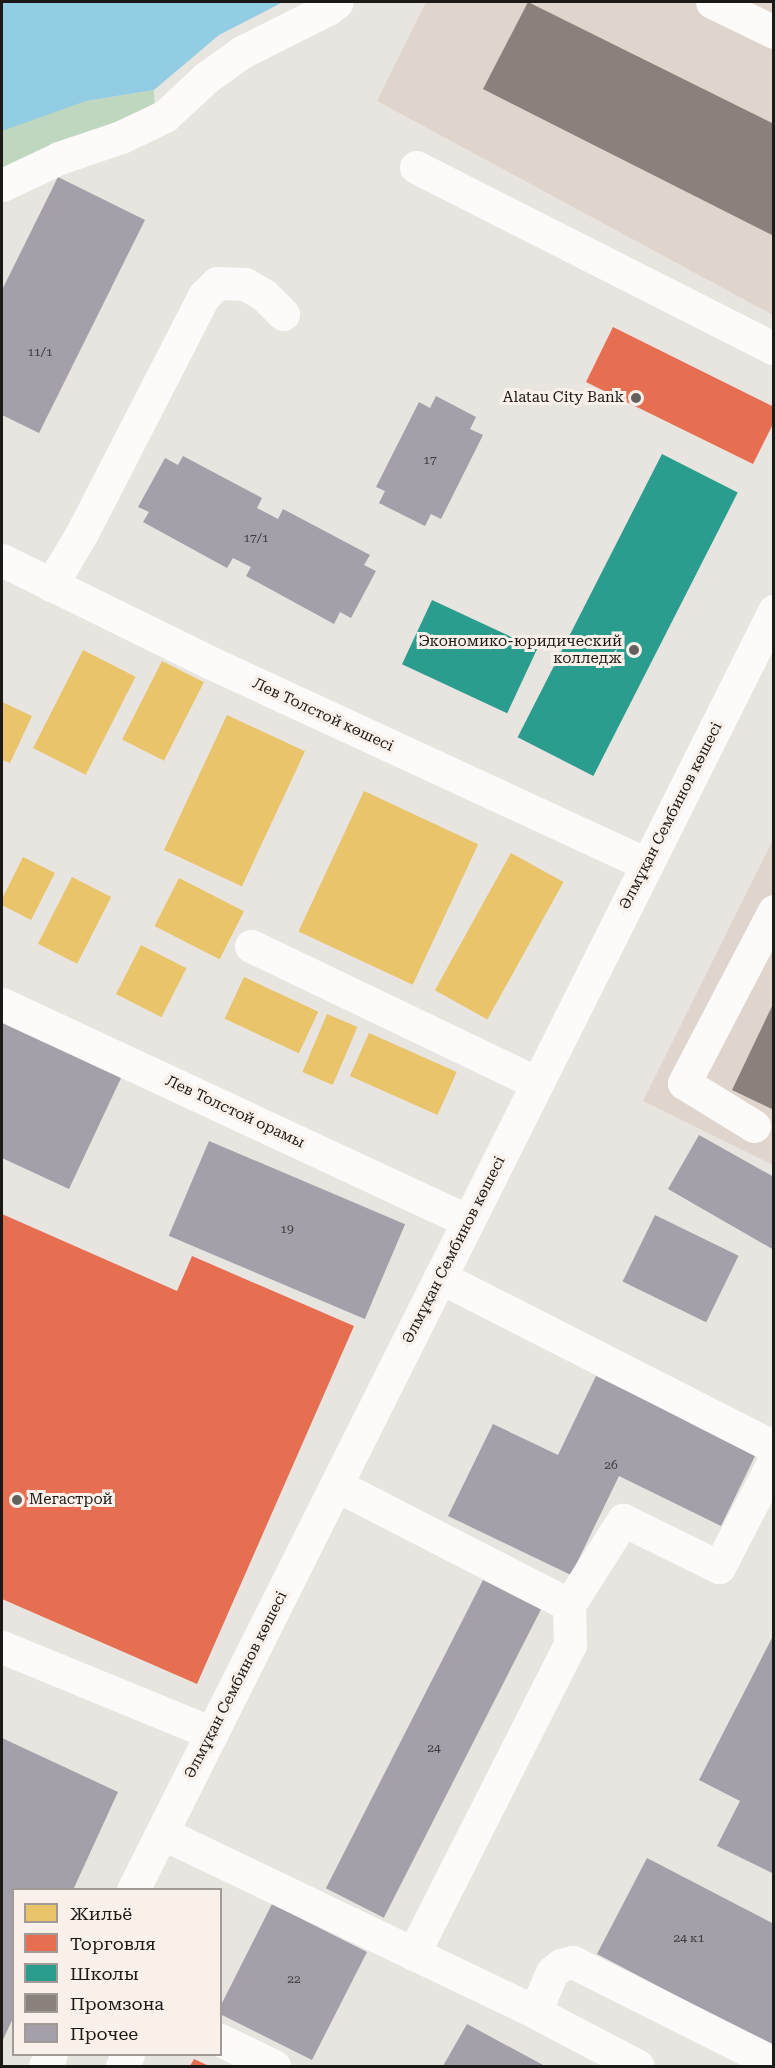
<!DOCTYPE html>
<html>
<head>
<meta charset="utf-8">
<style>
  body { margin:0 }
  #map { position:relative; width:775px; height:2068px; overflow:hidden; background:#e8e4e0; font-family:"Roboto Serif",serif }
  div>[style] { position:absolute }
  .built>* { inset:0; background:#dfd5cd }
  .green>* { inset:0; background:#bfd7be }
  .water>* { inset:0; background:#93cde3 }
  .homes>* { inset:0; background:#e9c46a; transform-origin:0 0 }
  .shops>* { inset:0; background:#e76f51 }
  .schools>* { inset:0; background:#2a9d8f; transform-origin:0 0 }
  .industry>* { inset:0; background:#8a817c }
  .building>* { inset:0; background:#a49fa9; transform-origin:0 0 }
  .minor>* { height:33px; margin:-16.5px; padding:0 16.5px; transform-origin:16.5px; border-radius:16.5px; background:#fcfbfa }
  .dots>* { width:16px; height:16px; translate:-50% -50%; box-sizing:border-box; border:3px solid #f9f0ea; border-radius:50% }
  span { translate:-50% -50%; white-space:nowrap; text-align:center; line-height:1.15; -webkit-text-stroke:6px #f9f0ea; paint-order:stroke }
  .number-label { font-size:12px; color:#3e3a3c }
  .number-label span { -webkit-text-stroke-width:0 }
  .poi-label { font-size:15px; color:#1c1917 }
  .right { translate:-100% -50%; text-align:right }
  .left { translate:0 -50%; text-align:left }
  .street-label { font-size:15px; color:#1c1917 }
  .frame { position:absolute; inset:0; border:3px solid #1c1917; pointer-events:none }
  .legend { position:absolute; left:12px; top:1888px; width:210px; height:168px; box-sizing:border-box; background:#f9f0ea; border:2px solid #a19a96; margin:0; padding:8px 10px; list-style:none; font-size:18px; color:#1c1917 }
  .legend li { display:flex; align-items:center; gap:12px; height:30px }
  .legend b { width:30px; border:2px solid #a19a96 }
</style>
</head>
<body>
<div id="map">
  <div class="built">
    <div style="clip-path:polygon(426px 2px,773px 2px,773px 315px,377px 101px)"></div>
    <div style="clip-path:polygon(773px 840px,773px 1165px,643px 1101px)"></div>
  </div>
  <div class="green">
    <div style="clip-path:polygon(154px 90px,155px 117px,2px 169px,2px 128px,86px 101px)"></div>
  </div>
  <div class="water">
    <div style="clip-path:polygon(2px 2px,283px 2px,219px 35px,154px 90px,86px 101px,2px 131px)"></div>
  </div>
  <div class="homes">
    <div style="left:83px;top:650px;width:59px;height:110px;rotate:27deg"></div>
    <div style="left:162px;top:661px;width:47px;height:88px;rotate:27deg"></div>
    <div style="clip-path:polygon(2px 702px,32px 716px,10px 763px,2px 760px)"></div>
    <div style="left:227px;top:715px;width:86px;height:149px;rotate:25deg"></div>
    <div style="left:364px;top:791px;width:126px;height:155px;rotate:25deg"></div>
    <div style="left:511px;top:853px;width:60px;height:157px;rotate:29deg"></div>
    <div style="clip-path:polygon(23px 857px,55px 873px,31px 920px,2px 905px,2px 899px)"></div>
    <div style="left:72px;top:877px;width:44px;height:75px;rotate:27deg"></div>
    <div style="left:179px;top:878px;width:73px;height:54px;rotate:27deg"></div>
    <div style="left:141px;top:945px;width:51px;height:55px;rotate:27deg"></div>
    <div style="left:244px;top:977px;width:82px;height:46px;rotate:25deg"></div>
    <div style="left:327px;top:1014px;width:33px;height:63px;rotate:23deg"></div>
    <div style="left:369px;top:1033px;width:96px;height:47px;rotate:24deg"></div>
  </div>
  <div class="shops">
    <div style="clip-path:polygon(613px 327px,774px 407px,774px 422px,753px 464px,586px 382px)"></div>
    <div style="clip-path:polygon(2px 1214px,177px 1291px,192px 1256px,354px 1326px,197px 1684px,2px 1599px)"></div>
    <div style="clip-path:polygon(194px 2059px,209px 2066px,190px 2066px)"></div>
  </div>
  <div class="schools">
    <div style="left:662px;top:454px;width:85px;height:318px;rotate:27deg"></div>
    <div style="left:432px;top:600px;width:116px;height:71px;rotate:25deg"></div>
  </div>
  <div class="industry">
    <div style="clip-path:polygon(528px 2px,774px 124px,774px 236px,483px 89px)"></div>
    <div style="clip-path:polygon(774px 1002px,774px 1110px,732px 1090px)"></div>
  </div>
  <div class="building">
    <div style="clip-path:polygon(58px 177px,145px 220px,39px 433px,2px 415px,2px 290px)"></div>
    <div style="clip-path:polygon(436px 396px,476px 417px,470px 429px,483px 435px,441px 519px,431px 514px,425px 526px,379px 503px,385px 491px,376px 487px,419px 402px,430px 408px)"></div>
    <div style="clip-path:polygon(183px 456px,262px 498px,257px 508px,278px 519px,283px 509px,370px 555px,364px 565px,376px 571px,351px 618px,340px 612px,334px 624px,246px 576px,251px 567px,233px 558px,227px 568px,143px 522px,149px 512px,138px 507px,165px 458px,178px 465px)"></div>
    <div style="clip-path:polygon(2px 1023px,121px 1078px,69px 1189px,2px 1158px)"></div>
    <div style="clip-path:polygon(699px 1135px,774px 1177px,774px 1250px,668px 1189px)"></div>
    <div style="left:209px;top:1141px;width:213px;height:103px;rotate:23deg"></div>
    <div style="left:655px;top:1215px;width:93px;height:74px;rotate:26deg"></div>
    <div style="clip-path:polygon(596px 1376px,756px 1454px,721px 1526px,619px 1476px,571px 1575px,448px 1516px,493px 1424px,558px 1455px)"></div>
    <div style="left:483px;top:1580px;width:65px;height:346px;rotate:27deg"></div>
    <div style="clip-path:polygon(774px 1634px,774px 1874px,717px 1846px,740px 1801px,699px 1780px)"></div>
    <div style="clip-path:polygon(2px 1738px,118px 1792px,73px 1890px,14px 1890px,14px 2016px,2px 2042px)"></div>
    <div style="clip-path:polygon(647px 1858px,774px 1924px,774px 2047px,597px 1954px)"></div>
    <div style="clip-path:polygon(272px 1904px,367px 1952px,312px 2060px,220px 2014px,220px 2007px)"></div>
    <div style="clip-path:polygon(467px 2024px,545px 2066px,443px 2066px)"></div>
  </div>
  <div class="minor">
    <div style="left:712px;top:2px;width:69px;rotate:25.8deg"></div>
    <div style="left:416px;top:167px;width:402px;rotate:26.9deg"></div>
    <div style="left:2px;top:185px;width:63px;rotate:-25.3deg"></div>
    <div style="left:59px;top:158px;width:65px;rotate:-18.7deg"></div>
    <div style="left:121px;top:137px;width:49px;rotate:-25.5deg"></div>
    <div style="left:165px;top:116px;width:57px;rotate:-42.9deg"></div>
    <div style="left:207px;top:77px;width:43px;rotate:-35.5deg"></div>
    <div style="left:242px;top:52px;width:96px;rotate:-26.6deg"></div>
    <div style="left:328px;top:9px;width:11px;rotate:-38deg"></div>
    <div style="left:2px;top:560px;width:229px;rotate:26.2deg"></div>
    <div style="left:207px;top:661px;width:485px;rotate:24.8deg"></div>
    <div style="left:51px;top:585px;width:61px;rotate:-59.2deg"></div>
    <div style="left:82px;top:533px;width:267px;rotate:-62.8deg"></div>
    <div style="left:204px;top:296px;width:18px;rotate:-45deg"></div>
    <div style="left:217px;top:283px;width:28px;rotate:2deg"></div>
    <div style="left:245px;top:284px;width:22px;rotate:30deg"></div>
    <div style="left:264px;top:295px;width:27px;rotate:45deg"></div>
    <div style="left:251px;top:946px;width:317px;rotate:25.6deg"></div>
    <div style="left:2px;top:1004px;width:514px;rotate:24.97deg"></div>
    <div style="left:754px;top:1126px;width:82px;rotate:-148.4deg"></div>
    <div style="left:684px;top:1083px;width:194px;rotate:-62.4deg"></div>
    <div style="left:440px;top:1277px;width:375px;rotate:27deg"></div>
    <div style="left:336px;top:1485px;width:262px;rotate:27.2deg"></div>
    <div style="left:2px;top:1647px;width:227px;rotate:22.3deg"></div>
    <div style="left:162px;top:1833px;width:414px;rotate:25.6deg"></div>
    <div style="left:535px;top:2012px;width:116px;rotate:27.7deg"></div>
    <div style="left:133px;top:1890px;width:1431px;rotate:-63.38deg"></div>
    <div style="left:413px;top:1954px;width:347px;rotate:-63.1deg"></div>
    <div style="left:570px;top:1645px;width:40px;rotate:-91.4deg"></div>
    <div style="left:569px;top:1605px;width:101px;rotate:-57.6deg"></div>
    <div style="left:623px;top:1520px;width:107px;rotate:26.1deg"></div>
    <div style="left:719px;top:1567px;width:119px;rotate:-62.6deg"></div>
    <div style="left:535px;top:2012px;width:43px;rotate:-67deg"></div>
    <div style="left:552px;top:1972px;width:11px;rotate:-38deg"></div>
    <div style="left:561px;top:1965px;width:12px;rotate:-14deg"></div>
    <div style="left:573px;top:1962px;width:225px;rotate:26.7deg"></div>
    <div style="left:220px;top:2040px;width:60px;rotate:25.7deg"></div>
    <div style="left:45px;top:2066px;width:13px;rotate:-63deg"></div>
    <div style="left:122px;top:2066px;width:13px;rotate:-63deg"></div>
  </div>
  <div class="dots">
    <div style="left:636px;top:398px;background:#63605d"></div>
    <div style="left:634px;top:650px;background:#63605d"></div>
    <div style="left:17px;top:1500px;background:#63605d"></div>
  </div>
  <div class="number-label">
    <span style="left:40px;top:353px">11/1</span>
    <span style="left:430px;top:461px">17</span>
    <span style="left:256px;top:539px">17/1</span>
    <span style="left:287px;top:1230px">19</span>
    <span style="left:611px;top:1466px">26</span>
    <span style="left:434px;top:1749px">24</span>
    <span style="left:689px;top:1939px">24 к1</span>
    <span style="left:294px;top:1980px">22</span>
  </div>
  <div class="poi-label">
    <span class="right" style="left:624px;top:398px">Alatau City Bank</span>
    <span class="right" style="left:622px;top:650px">Экономико-юридический<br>колледж</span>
    <span class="left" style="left:29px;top:1500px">Мегастрой</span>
  </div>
  <div class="street-label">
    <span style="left:323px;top:715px;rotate:25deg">Лев Толстой көшесі</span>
    <span style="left:671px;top:816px;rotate:-63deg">Әлмұқан Сембинов көшесі</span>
    <span style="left:235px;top:1112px;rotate:25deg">Лев Толстой орамы</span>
    <span style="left:454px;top:1250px;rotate:-63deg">Әлмұқан Сембинов көшесі</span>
    <span style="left:236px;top:1685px;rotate:-63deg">Әлмұқан Сембинов көшесі</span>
  </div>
  <div class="frame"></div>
  <ul class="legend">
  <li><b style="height:16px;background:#e9c46a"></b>Жильё</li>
  <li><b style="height:16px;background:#e76f51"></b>Торговля</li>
  <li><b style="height:16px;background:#2a9d8f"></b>Школы</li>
  <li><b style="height:16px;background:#8a817c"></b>Промзона</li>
  <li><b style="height:16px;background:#a49fa9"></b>Прочее</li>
  </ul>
</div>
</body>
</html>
